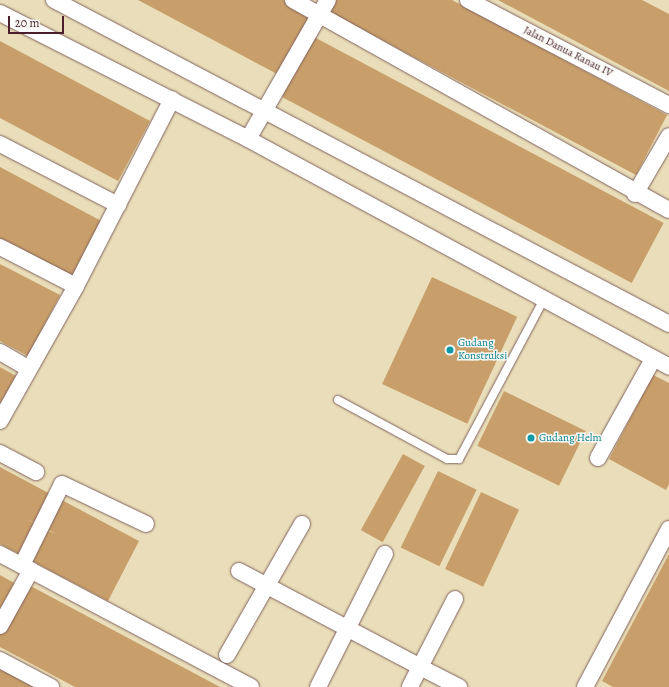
<!DOCTYPE html>
<html>
<head>
<meta charset="utf-8">
<style>
  body { margin:0 }
  #map { position:relative; width:669px; height:687px; overflow:hidden; background:#e9deb9; font-family:Alegreya,serif }
  div>[style] { position:absolute }
  .building>* { inset:0; background:#c89f6a; transform-origin:0 0 }
  .roads { filter:drop-shadow(0 0 1px #82625d) drop-shadow(0 0 1px #82625d) }
  .lane>* { height:8px; margin:-4px; padding:0 4px; transform-origin:4px; border-radius:4px; background:#fff }
  .street>* { height:16px; margin:-8px; padding:0 8px; transform-origin:8px; border-radius:8px; background:#fff }
  .dots>* { width:11px; height:11px; translate:-50% -50%; box-sizing:border-box; border:2px solid #f6f6f2; border-radius:50% }
  span { translate:-50% -50%; white-space:nowrap; text-align:center; line-height:1.15; -webkit-text-stroke:3px #f6f6f2; paint-order:stroke }
  .street-label { font-size:11px; color:#4a1f2b }
  .culture-label { font-size:11px; color:#0d838f }
  .left { translate:0 -50%; text-align:left }
  .scale { position:absolute; left:8px; top:16px; width:56px; height:18px; box-sizing:border-box; border:2px solid #4a1f2b; border-top:0; padding-left:5px; font-size:12px; line-height:14px; white-space:nowrap; color:#4a1f2b; -webkit-text-stroke:3px #f6f6f2; paint-order:stroke }
</style>
</head>
<body>
<div id="map">
  <div class="building">
    <div style="clip-path:polygon(138px 0,283px 0,311px 15px,279px 75px)"></div>
    <div style="clip-path:polygon(333px 0,452px 0,667px 115px,636px 175px,327px 11px)"></div>
    <div style="clip-path:polygon(498px 0,642px 0,669px 14px,669px 91px)"></div>
    <div style="left:314px;top:37px;width:396px;height:68px;rotate:28deg"></div>
    <div style="clip-path:polygon(0 41px,150px 121px,118px 181px,0 118px)"></div>
    <div style="clip-path:polygon(0 167px,107px 224px,75px 284px,0 244px)"></div>
    <div style="clip-path:polygon(0 264px,60px 295px,28px 356px,0 341px)"></div>
    <div style="left:432px;top:277px;width:94px;height:118px;rotate:25deg"></div>
    <div style="clip-path:polygon(0 367px,16px 376px,0 407px)"></div>
    <div style="clip-path:polygon(653px 375px,669px 383px,669px 484px,666px 490px,609px 459px)"></div>
    <div style="left:504px;top:391px;width:91px;height:61px;rotate:26deg"></div>
    <div style="left:403px;top:454px;width:25px;height:87px;rotate:29deg"></div>
    <div style="clip-path:polygon(0 467px,54px 496px,40px 525px,29px 520px,39px 526px,23px 556px,0 544px)"></div>
    <div style="left:438px;top:471px;width:43px;height:85px;rotate:26deg"></div>
    <div style="left:481px;top:492px;width:42px;height:85px;rotate:25deg"></div>
    <div style="clip-path:polygon(58px 498px,139px 541px,108px 601px,26px 558px,44px 529px,56px 534px,43px 527px)"></div>
    <div style="clip-path:polygon(669px 554px,669px 687px,613px 687px,602px 681px)"></div>
    <div style="clip-path:polygon(0 575px,16px 584px,0 615px)"></div>
    <div style="clip-path:polygon(25px 583px,220px 687px,75px 687px,0 647px,0 631px)"></div>
    <div style="clip-path:polygon(0 665px,41px 687px,0 687px)"></div>
  </div>
  <div class="roads">
    <div class="lane">
      <div style="left:338px;top:400px;width:124px;rotate:28.4deg"></div>
      <div style="left:447px;top:459px;width:12px"></div>
      <div style="left:459px;top:459px;width:179px;rotate:-62deg"></div>
    </div>
    <div class="street">
      <div style="left:54px;top:0;width:695px;rotate:27.78deg"></div>
      <div style="left:293px;top:0;width:430px;rotate:29.2deg"></div>
      <div style="left:468px;top:0;width:227px;rotate:27.6deg"></div>
      <div style="left:0;top:13px;width:278px;rotate:26.9deg"></div>
      <div style="left:248px;top:139px;width:479px;rotate:28.4deg"></div>
      <div style="left:248px;top:139px;width:160px;rotate:-60.1deg"></div>
      <div style="left:0;top:144px;width:133px;rotate:27.3deg"></div>
      <div style="left:635px;top:194px;width:67px;rotate:-59.6deg"></div>
      <div style="left:0;top:247px;width:85px;rotate:27.2deg"></div>
      <div style="left:0;top:352px;width:32px;rotate:30deg"></div>
      <div style="left:0;top:421px;width:155px;rotate:-60.6deg"></div>
      <div style="left:76px;top:286px;width:210px;rotate:-62.8deg"></div>
      <div style="left:0;top:453px;width:41px;rotate:27.8deg"></div>
      <div style="left:598px;top:458px;width:113px;rotate:-60.9deg"></div>
      <div style="left:0;top:554px;width:284px;rotate:27.9deg"></div>
      <div style="left:22px;top:565px;width:90px;rotate:-63.7deg"></div>
      <div style="left:62px;top:484px;width:93px;rotate:25.5deg"></div>
      <div style="left:239px;top:571px;width:205px;rotate:27.9deg"></div>
      <div style="left:420px;top:667px;width:22px;rotate:117deg"></div>
      <div style="left:455px;top:599px;width:76px;rotate:117.2deg"></div>
      <div style="left:420px;top:667px;width:44px;rotate:27.1deg"></div>
      <div style="left:0;top:626px;width:64px;rotate:-61deg"></div>
      <div style="left:227px;top:655px;width:151px;rotate:-60.2deg"></div>
      <div style="left:0;top:660px;width:58px;rotate:27.9deg"></div>
      <div style="left:318px;top:687px;width:149px;rotate:-63.3deg"></div>
      <div style="left:585px;top:687px;width:179px;rotate:-62deg"></div>
    </div>
  </div>
  <div class="dots">
    <div style="left:450px;top:350px;background:#0f9aa8"></div>
    <div style="left:531px;top:438px;background:#0f9aa8"></div>
  </div>
  <div class="street-label">
    <span style="left:568px;top:52px;rotate:27deg">Jalan Danua Ranau IV</span>
  </div>
  <div class="culture-label">
    <span class="left" style="left:458px;top:350px">Gudang<br>Konstruksi</span>
    <span class="left" style="left:539px;top:438px">Gudang Helm</span>
  </div>
  <div class="scale">20 m</div>
</div>
</body>
</html>
